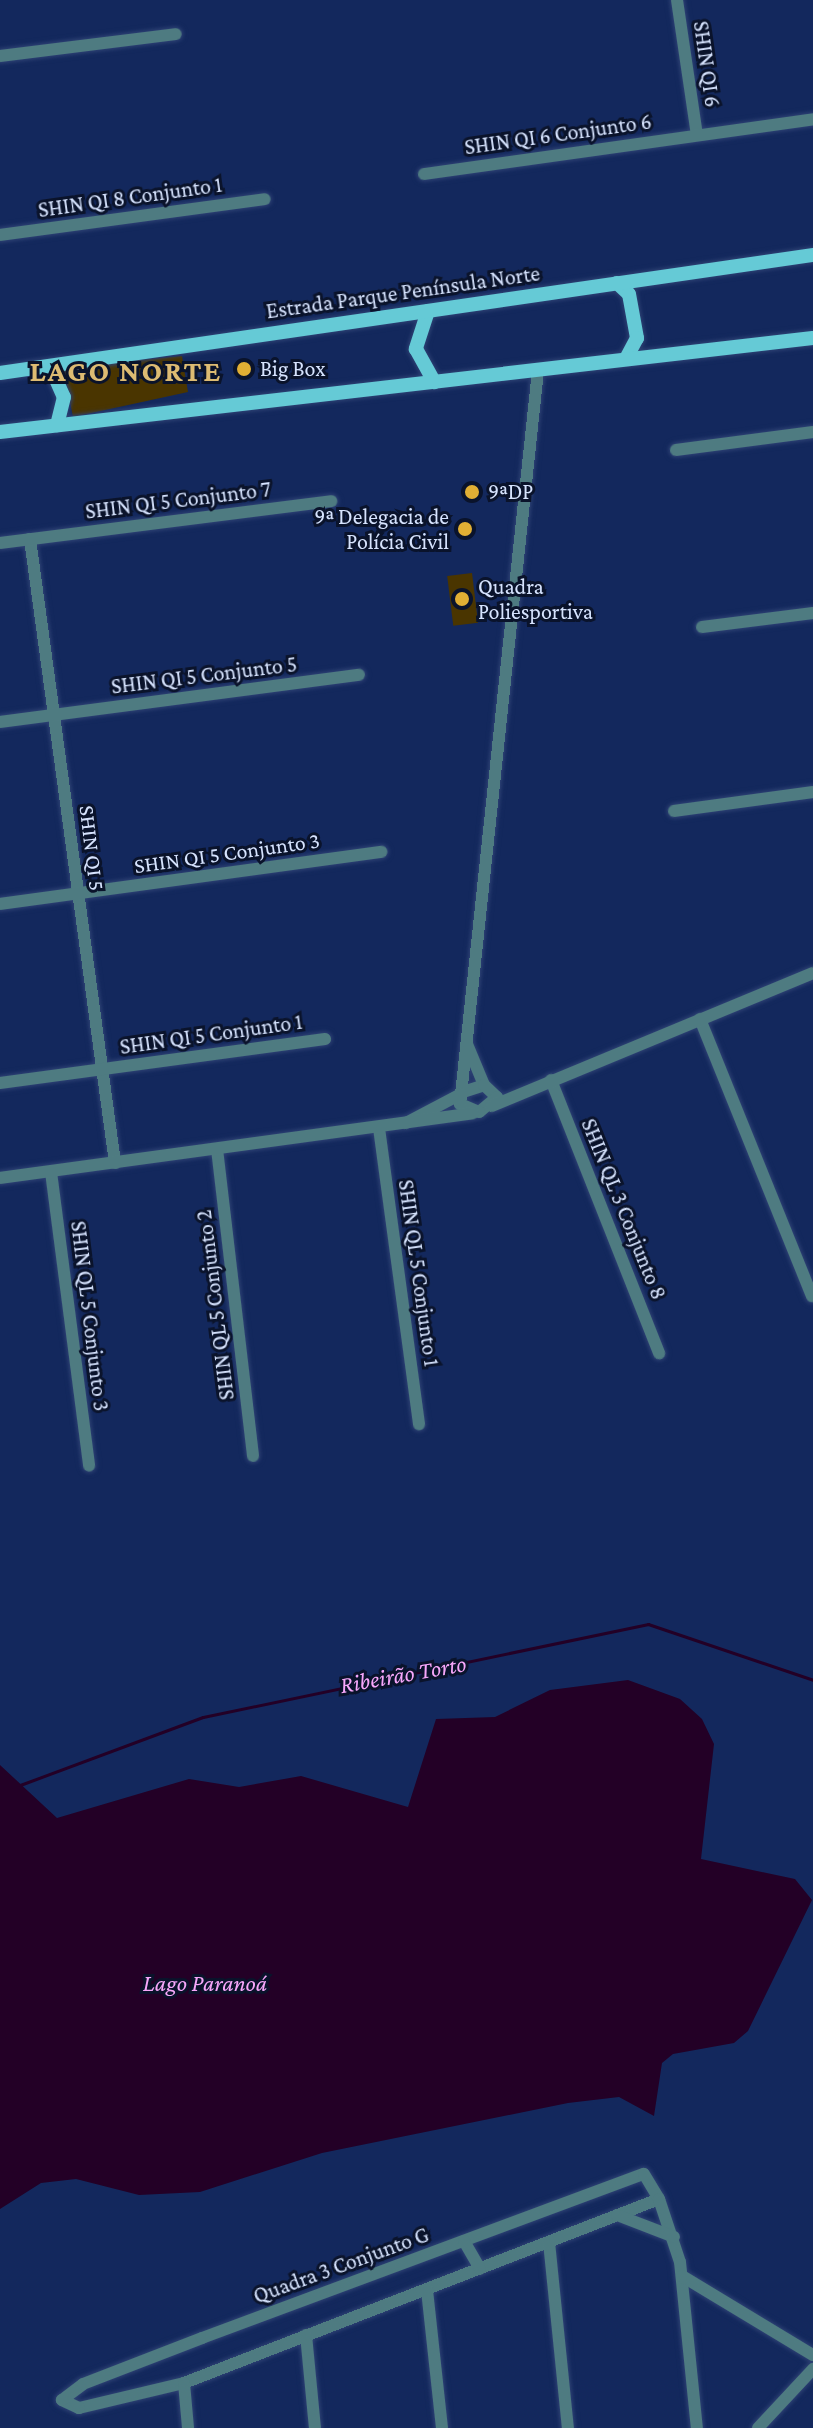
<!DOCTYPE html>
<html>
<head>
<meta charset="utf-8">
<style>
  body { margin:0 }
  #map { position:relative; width:813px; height:2428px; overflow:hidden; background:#13285d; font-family:"Crimson Pro",serif }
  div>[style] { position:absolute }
  .green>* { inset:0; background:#4a3500; transform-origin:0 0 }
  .water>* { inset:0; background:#230026 }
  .stream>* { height:3px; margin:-1.5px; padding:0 1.5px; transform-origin:1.5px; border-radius:1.5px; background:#230026 }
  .roads { filter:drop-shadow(0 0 2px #2e4274) drop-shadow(0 0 2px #2e4274) }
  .minor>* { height:12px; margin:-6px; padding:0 6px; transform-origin:6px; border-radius:6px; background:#4e7b81 }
  .major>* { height:14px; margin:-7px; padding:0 7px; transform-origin:7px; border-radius:7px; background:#65cad6 }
  .dots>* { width:22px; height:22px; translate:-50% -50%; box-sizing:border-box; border:4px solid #0a132b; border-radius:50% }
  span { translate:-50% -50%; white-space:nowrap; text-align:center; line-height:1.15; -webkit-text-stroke:6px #0a132b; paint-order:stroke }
  .street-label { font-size:22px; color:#d6e3fe }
  .poi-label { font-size:22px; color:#d6e3fe }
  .left { translate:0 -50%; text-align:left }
  .right { translate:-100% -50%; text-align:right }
  .water-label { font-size:24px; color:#f7a7fb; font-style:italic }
  .district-label { font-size:30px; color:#ddbb72; font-weight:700; letter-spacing:2px }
</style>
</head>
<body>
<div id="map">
  <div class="green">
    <div style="clip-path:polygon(182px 356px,188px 392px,73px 417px,63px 367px)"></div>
    <div style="left:472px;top:573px;width:50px;height:25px;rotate:83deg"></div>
  </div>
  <div class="water">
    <div style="clip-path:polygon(628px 1680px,680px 1699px,702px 1719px,714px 1744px,701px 1859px,795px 1879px,812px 1900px,748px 2031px,734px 2043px,673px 2054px,662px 2063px,654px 2116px,619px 2097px,568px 2103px,322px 2153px,200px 2192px,139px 2195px,76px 2179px,41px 2183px,0 2209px,0 1765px,57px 1818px,189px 1779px,239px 1787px,301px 1776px,408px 1807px,436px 1719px,495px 1717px,550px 1690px)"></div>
  </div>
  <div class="stream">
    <div style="left:20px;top:1785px;width:195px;rotate:-20.4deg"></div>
    <div style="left:203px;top:1717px;width:455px;rotate:-11.8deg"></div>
    <div style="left:648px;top:1624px;width:174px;rotate:18.7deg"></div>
  </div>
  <div class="roads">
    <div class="minor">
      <div style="left:677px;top:0;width:136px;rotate:81.6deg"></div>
      <div style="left:0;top:56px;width:177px;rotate:-7.1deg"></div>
      <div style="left:424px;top:174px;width:393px;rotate:-8deg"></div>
      <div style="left:0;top:235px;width:267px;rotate:-7.7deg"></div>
      <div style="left:676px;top:450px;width:138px;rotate:-7.5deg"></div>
      <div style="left:30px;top:539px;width:630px;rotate:82.24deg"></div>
      <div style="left:0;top:543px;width:334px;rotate:-7.2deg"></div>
      <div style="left:702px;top:627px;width:112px;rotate:-7.2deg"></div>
      <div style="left:0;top:722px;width:362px;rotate:-7.5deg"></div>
      <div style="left:674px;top:811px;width:140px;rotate:-7.8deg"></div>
      <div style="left:0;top:904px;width:385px;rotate:-7.8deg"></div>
      <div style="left:700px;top:1019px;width:299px;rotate:68deg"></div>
      <div style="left:467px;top:1044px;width:44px;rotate:67.5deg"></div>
      <div style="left:551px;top:1080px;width:294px;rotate:68.4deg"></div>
      <div style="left:0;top:1083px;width:328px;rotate:-7.7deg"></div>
      <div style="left:463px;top:1092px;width:22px;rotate:-18deg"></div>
      <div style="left:484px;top:1085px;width:18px;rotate:43deg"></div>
      <div style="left:497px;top:1097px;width:23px;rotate:140deg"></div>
      <div style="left:479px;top:1112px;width:21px;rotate:-157deg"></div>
      <div style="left:460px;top:1104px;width:737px;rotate:-83.93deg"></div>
      <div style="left:492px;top:1106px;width:347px;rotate:-22.5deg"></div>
      <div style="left:406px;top:1123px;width:62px;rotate:-27.8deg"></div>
      <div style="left:379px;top:1128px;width:299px;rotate:82.3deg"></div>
      <div style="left:217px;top:1149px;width:309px;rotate:83.3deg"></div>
      <div style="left:51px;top:1172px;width:296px;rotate:82.6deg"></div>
      <div style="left:0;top:1178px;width:477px;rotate:-7.8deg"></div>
      <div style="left:659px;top:2199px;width:509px;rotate:158.83deg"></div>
      <div style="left:184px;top:2383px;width:108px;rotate:166.6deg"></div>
      <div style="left:79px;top:2408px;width:19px;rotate:-155deg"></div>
      <div style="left:62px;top:2400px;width:26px;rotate:-37deg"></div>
      <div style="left:83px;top:2384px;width:128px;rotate:-21.1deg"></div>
      <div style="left:202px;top:2338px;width:471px;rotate:-20.4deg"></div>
      <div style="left:644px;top:2174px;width:29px;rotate:59deg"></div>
      <div style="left:659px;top:2199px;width:66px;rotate:71.6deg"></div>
      <div style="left:680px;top:2262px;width:167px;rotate:84.2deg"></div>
      <div style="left:617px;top:2215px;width:61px;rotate:21.1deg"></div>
      <div style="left:464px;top:2241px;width:32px;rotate:60deg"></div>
      <div style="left:549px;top:2242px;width:187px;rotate:84.2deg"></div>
      <div style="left:682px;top:2276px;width:153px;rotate:31.1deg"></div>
      <div style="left:427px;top:2290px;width:139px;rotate:83.8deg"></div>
      <div style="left:306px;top:2335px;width:93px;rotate:84.5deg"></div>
      <div style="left:184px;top:2383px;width:45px;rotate:84.9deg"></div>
      <div style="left:758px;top:2428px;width:81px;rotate:-47deg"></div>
    </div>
    <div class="major">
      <div style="left:617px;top:283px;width:16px;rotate:43deg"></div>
      <div style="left:629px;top:294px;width:45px;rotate:79.7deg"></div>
      <div style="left:637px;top:338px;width:21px;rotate:118deg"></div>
      <div style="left:428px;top:311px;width:40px;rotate:108deg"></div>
      <div style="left:416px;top:349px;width:38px;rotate:61deg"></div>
      <div style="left:50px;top:366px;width:34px;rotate:66deg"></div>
      <div style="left:64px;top:397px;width:29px;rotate:104deg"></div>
      <div style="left:0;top:373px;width:822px;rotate:-8.26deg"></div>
      <div style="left:0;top:432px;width:818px;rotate:-6.6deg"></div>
    </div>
  </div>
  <div class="dots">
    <div style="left:244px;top:369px;background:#e1af34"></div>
    <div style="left:472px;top:492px;background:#e1af34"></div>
    <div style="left:465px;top:529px;background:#e1af34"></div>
    <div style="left:462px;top:599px;background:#e1af34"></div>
  </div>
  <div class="street-label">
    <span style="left:707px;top:64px;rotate:82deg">SHIN QI 6</span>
    <span style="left:558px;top:134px;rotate:-8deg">SHIN QI 6 Conjunto 6</span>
    <span style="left:130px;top:197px;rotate:-8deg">SHIN QI 8 Conjunto 1</span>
    <span style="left:403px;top:292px;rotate:-8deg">Estrada Parque Península Norte</span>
    <span style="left:178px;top:500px;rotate:-7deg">SHIN QI 5 Conjunto 7</span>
    <span style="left:204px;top:675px;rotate:-7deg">SHIN QI 5 Conjunto 5</span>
    <span style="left:92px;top:848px;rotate:83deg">SHIN QI 5</span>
    <span style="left:227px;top:853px;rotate:-8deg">SHIN QI 5 Conjunto 3</span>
    <span style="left:211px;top:1034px;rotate:-8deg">SHIN QI 5 Conjunto 1</span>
    <span style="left:624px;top:1209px;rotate:68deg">SHIN QL 3 Conjunto 8</span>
    <span style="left:419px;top:1273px;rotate:82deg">SHIN QL 5 Conjunto 1</span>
    <span style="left:215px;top:1305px;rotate:-97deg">SHIN QL 5 Conjunto 2</span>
    <span style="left:90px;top:1316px;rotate:83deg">SHIN QL 5 Conjunto 3</span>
    <span style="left:341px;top:2265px;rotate:-20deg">Quadra 3 Conjunto G</span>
  </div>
  <div class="poi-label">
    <span class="left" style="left:260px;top:369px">Big Box</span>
    <span class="left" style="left:488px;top:492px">9ªDP</span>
    <span class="right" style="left:449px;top:529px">9ª Delegacia de<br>Polícia Civil</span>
    <span class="left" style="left:478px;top:599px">Quadra<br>Poliesportiva</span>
  </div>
  <div class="water-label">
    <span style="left:403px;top:1674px;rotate:-10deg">Ribeirão Torto</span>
    <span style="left:205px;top:1983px">Lago Paranoá</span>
  </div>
  <div class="district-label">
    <span style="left:126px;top:371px">LAGO NORTE</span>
  </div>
</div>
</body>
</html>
